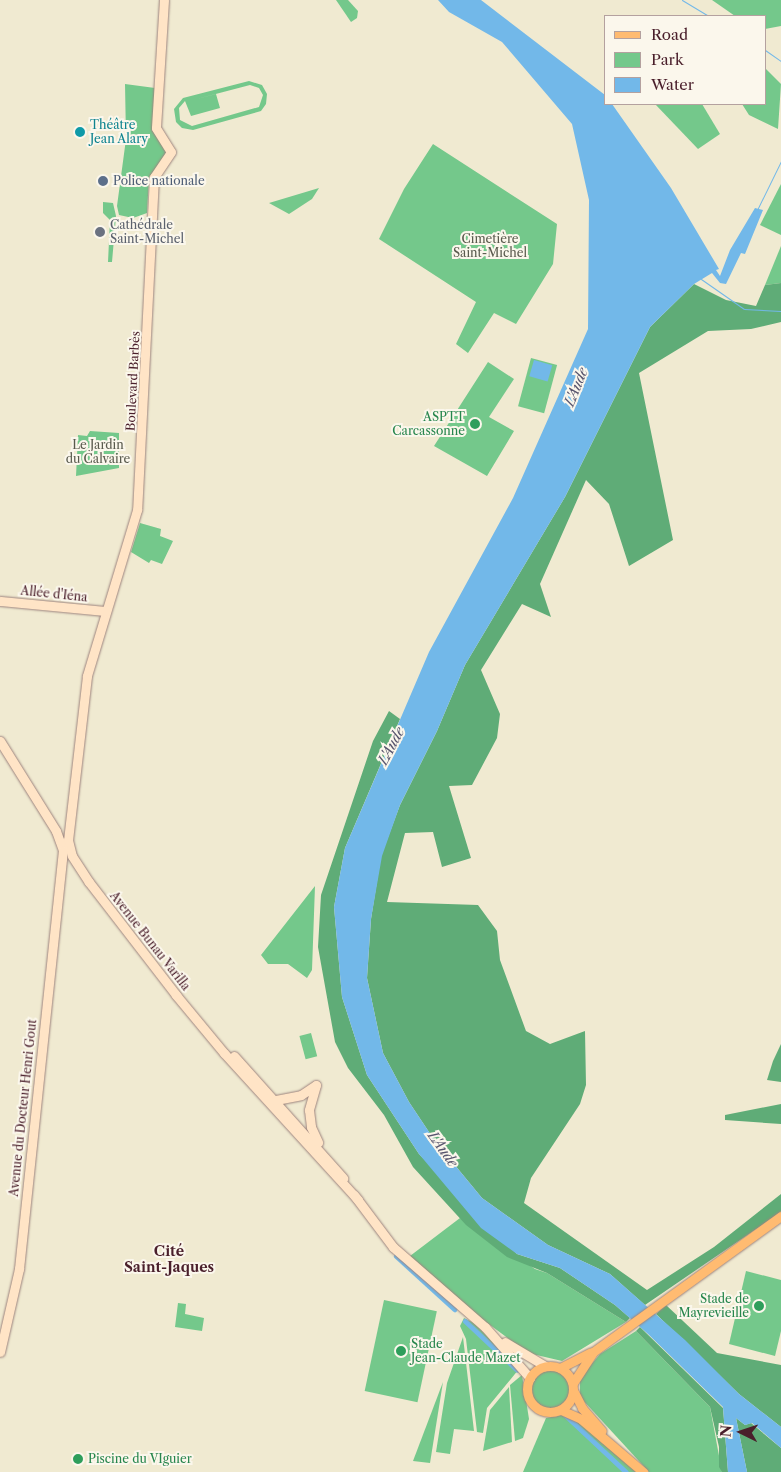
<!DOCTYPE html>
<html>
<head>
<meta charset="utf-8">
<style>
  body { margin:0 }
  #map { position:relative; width:781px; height:1472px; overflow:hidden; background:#f0ead1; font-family:"Libre Caslon Text",serif }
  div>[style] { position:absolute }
  .green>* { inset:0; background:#74c88b; transform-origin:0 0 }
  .round { border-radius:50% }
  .forest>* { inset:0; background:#5fac77 }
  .water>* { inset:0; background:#72b8e9; transform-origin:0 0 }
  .stream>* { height:1px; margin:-0.5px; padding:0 0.5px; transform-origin:0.5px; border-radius:0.5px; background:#72b8e9 }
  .canal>* { height:5px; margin:-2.5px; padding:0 2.5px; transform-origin:2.5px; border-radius:2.5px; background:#72b8e9 }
  .roads { filter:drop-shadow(0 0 1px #9d847e) drop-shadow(0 0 1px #9d847e) }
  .secondary>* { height:9px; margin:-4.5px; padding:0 4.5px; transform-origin:4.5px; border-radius:4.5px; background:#ffe4c6 }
  .primary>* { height:9px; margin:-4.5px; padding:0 4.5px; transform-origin:4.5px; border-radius:4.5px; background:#ffbb71 }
  .primary>.ring { margin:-4.5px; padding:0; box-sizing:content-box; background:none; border:9px solid #ffbb71; border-radius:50% }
  .dots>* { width:14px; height:14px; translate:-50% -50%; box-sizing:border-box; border:2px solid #fbf7ec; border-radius:50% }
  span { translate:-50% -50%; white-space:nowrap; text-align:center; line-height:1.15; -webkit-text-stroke:4px #fbf7ec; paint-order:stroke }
  .culture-label { font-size:12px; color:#0d838f }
  .left { translate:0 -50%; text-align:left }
  .service-label { font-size:12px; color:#4e5e75 }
  .worship-label { font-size:12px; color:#5b616d }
  .park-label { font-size:12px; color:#595a4d }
  .street-label { font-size:12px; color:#4a1f2b }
  .leisure-label { font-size:12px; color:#27864d }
  .right { translate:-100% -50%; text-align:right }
  .water-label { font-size:14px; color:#58556e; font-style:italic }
  .neighbourhood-label { font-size:14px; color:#4a1f2b; font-weight:700 }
  .legend { position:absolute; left:604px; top:15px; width:162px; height:90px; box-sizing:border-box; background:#fbf7ec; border:1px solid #b4a19f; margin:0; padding:6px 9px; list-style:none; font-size:15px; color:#4a1f2b }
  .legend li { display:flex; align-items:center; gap:10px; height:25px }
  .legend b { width:25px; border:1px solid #b4a19f }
  .north { position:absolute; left:716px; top:1407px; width:50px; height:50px; -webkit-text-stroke:4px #fbf7ec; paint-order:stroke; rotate:274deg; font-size:14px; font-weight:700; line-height:20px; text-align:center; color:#4a1f2b }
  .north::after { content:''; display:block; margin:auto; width:18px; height:22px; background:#4a1f2b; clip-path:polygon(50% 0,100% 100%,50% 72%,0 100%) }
</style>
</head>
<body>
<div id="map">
  <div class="green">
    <div style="clip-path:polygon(336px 0,348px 0,358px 11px,357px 18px,351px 22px)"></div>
    <div style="clip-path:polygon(712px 0,781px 0,781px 26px,765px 29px,765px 16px,735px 16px)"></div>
    <div style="clip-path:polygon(765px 68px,781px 84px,778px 129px,749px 115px,742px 104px,765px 104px)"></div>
    <div style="clip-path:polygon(evenodd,249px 81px,262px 85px,267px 94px,266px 104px,261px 111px,193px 130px,182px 128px,176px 122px,174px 109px,183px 98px,249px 81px,250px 85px,259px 88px,263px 95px,259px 107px,192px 126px,180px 120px,179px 108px,185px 101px,191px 116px,220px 108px,216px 94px,189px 101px,250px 85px)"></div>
    <div style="clip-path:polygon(125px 84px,155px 88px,153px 127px,167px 149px,163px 161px,149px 177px,147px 213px,133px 218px,119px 215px,117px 206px,126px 139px)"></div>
    <div style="clip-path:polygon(655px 104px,702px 104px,720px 134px,698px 149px)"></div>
    <div style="clip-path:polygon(433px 144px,557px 224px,553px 264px,516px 324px,494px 313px,468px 353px,456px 344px,476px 302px,379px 239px,404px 189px)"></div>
    <div style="clip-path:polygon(781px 184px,781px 235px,760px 225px)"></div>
    <div style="clip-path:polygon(319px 188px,312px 199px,289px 214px,269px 203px)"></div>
    <div style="clip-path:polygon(103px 202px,113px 203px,116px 216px,112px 262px,108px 262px,110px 220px,103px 213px)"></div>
    <div style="clip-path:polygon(781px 246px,781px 283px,765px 285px)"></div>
    <div style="left:531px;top:358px;width:27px;height:50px;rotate:15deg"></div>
    <div style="clip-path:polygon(488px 362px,514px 379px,489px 417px,514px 431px,487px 476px,434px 446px)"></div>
    <div style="clip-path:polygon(90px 431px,119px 433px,119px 468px,76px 476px,78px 435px,87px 436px)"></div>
    <div style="clip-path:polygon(140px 523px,161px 529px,160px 536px,173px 541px,162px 564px,151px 560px,149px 563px,131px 552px)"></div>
    <div style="clip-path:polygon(315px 886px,312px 970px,307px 978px,288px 964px,268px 964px,261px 955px)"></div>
    <div style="left:311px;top:1033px;width:24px;height:12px;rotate:75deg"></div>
    <div style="clip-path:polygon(460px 1218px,535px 1269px,547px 1273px,626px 1322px,562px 1361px,528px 1353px,482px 1319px,410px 1256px)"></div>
    <div style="clip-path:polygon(746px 1271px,781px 1280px,781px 1331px,775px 1356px,729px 1344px)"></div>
    <div style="left:384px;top:1300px;width:54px;height:93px;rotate:12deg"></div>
    <div style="clip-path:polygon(178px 1303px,186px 1304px,185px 1314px,204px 1318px,202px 1331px,175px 1327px)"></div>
    <div style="clip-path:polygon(464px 1318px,474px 1323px,519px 1369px,487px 1408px,483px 1433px,477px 1432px,466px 1339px,460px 1326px)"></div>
    <div style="clip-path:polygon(636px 1331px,710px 1407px,722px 1472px,649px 1472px,580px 1397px,580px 1378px,600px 1354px)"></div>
    <div style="clip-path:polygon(463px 1337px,474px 1431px,454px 1429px,450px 1454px,436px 1452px,447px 1383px)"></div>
    <div class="round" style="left:531px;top:1368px;width:40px;height:40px"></div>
    <div style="clip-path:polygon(522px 1375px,529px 1419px,523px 1438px,515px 1441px,510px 1385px)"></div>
    <div style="clip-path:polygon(443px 1382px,430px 1463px,413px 1461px)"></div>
    <div style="clip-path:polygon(509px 1387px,512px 1442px,483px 1451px,490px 1410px)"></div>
    <div style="clip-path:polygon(568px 1414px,638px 1472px,523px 1472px,546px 1418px)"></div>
  </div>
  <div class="forest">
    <div style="clip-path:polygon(781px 283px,781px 322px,751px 329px,708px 331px,639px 373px,673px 540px,629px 566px,609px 504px,586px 480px,540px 584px,551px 617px,522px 604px,481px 670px,500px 714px,497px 738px,472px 785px,449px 786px,471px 858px,442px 867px,433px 832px,405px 833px,387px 902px,478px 905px,497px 931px,500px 960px,526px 1031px,550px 1044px,585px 1031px,586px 1085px,580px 1104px,531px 1178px,524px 1203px,647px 1290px,714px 1247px,781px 1194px,781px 1212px,645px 1305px,610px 1274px,548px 1245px,482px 1198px,435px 1141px,409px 1102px,383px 1053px,367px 978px,371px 919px,381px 856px,400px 805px,437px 731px,465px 665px,565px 497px,650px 327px,694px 284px,726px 300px,756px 306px,765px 285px)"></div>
    <div style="clip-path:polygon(389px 711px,400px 719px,345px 848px,334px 907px,342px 997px,367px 1075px,419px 1154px,517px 1254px,560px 1268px,615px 1305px,630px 1318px,626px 1322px,547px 1273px,507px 1257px,466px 1225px,413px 1167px,384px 1115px,348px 1068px,335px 1042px,318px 947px,321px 895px,373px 741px)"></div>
    <div style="clip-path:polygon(781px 1044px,781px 1082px,767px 1080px,773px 1061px)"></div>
    <div style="clip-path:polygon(781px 1104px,781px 1124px,725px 1120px,725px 1115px)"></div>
    <div style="clip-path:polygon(666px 1305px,717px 1353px,781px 1365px,781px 1427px,739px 1394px,656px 1314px)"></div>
    <div style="clip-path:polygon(640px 1327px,723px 1408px,728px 1472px,722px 1472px,719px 1467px,719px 1447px,710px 1407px,636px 1331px)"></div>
    <div style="clip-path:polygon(736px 1418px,745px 1425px,751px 1423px,781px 1448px,781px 1472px,747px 1472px)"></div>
  </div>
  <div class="water">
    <div style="clip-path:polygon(438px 0,481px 0,605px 95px,605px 104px,612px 104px,671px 188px,719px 269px,716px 270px,720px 276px,730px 250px,755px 208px,763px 210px,745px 254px,741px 253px,726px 284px,720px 283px,712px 273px,694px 284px,650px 327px,565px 497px,465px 665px,437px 731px,400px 805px,382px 856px,371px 919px,367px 978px,383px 1053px,409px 1102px,435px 1141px,482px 1198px,548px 1245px,610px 1274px,685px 1340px,739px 1394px,781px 1427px,781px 1448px,752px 1423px,745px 1425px,736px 1418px,747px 1472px,728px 1472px,723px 1407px,648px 1334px,615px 1305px,560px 1268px,517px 1254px,481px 1228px,419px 1154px,367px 1075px,342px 997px,334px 907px,345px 848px,429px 652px,513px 498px,588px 329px,589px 200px,572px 124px,502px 42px,449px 12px)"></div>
    <div style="left:534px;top:360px;width:19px;height:17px;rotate:16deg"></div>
  </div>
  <div class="stream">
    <div style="left:682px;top:0;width:31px;rotate:31deg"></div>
    <div style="left:765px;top:50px;width:19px;rotate:35deg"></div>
    <div style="left:757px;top:210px;width:55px;rotate:-63.9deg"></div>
    <div style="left:701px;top:279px;width:52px;rotate:34.9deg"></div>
    <div style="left:744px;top:309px;width:37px;rotate:3deg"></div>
  </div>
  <div class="canal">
    <div style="left:396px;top:1256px;width:79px;rotate:42.4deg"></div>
    <div style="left:465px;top:1321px;width:71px;rotate:43.3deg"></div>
    <div style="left:565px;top:1415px;width:83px;rotate:43.1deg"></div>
  </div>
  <div class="roads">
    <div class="secondary">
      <div style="left:164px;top:0;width:128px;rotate:93.6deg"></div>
      <div style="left:156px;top:128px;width:28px;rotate:58deg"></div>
      <div style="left:171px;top:152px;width:30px;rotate:124deg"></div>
      <div style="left:154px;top:177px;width:333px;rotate:92.9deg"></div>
      <div style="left:137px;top:510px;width:173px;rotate:106.8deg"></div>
      <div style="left:87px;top:676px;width:165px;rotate:96.6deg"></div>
      <div style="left:68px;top:840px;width:16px;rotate:76deg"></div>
      <div style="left:72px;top:856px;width:31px;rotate:57deg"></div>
      <div style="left:89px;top:882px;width:143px;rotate:52.4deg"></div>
      <div style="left:176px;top:995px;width:75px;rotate:50.4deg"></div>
      <div style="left:224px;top:1053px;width:199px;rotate:47.6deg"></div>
      <div style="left:0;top:601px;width:106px;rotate:5.4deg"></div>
      <div style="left:0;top:741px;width:106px;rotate:58.1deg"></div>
      <div style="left:56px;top:831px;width:20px;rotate:70deg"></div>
      <div style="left:63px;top:850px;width:421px;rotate:96deg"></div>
      <div style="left:19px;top:1269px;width:85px;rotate:102.9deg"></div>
      <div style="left:234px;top:1056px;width:164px;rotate:48.2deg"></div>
      <div style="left:316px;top:1085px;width:26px;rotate:106deg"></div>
      <div style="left:309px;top:1110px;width:17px;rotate:83deg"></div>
      <div style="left:311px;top:1127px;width:17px;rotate:65deg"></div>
      <div style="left:276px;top:1100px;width:25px;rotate:-11deg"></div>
      <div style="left:301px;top:1095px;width:18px;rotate:-34deg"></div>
      <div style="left:354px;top:1195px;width:65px;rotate:53.1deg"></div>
      <div style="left:393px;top:1247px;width:122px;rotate:41deg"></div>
      <div style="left:485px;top:1327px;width:68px;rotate:48.6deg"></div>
      <div style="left:505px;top:1342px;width:47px;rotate:31deg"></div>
    </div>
    <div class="primary">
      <div class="ring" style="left:527px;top:1366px;width:37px;height:37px"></div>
      <div style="left:560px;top:1368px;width:34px;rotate:-27deg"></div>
      <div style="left:573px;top:1383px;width:37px;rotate:-57deg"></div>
      <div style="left:593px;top:1352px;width:232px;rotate:-35.9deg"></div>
      <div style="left:574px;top:1392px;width:18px;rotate:63deg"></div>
      <div style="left:582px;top:1408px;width:30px;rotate:49deg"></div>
      <div style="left:561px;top:1410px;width:22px;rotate:24deg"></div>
      <div style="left:581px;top:1419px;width:82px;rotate:40.5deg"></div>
    </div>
  </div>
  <div class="dots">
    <div style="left:80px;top:132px;background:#0f9aa8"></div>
    <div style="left:103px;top:181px;background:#5c6f8a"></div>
    <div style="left:100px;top:232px;background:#6b7280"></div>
    <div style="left:475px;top:424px;background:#2e9e5b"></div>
    <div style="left:759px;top:1306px;background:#2e9e5b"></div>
    <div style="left:401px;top:1351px;background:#2e9e5b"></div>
    <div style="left:78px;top:1459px;background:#2e9e5b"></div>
  </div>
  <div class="culture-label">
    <span class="left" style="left:90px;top:132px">Théâtre<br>Jean Alary</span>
  </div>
  <div class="service-label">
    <span class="left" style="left:113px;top:181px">Police nationale</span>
  </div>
  <div class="worship-label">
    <span class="left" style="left:110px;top:232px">Cathédrale<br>Saint-Michel</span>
  </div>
  <div class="park-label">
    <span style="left:490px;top:246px">Cimetière<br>Saint-Michel</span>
    <span style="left:98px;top:452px">Le Jardin<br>du Calvaire</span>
  </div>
  <div class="street-label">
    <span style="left:133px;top:381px;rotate:-87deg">Boulevard Barbès</span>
    <span style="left:54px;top:594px;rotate:6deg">Allée d'Iéna</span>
    <span style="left:150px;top:941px;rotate:52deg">Avenue Bunau Varilla</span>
    <span style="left:23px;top:1108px;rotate:-84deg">Avenue du Docteur Henri Gout</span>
  </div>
  <div class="leisure-label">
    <span class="right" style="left:465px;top:424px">ASPTT<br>Carcassonne</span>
    <span class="right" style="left:749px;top:1306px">Stade de<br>Mayrevieille</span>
    <span class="left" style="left:411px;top:1351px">Stade<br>Jean-Claude Mazet</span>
    <span class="left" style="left:88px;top:1459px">Piscine du VIguier</span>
  </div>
  <div class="water-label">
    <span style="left:576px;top:387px;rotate:-68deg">L'Aude</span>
    <span style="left:391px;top:746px;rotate:-62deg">L'Aude</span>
    <span style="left:443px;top:1149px;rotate:54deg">L'Aude</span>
  </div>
  <div class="neighbourhood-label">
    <span style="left:169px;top:1259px">Cité<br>Saint-Jaques</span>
  </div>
  <ul class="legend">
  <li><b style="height:6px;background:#ffbb71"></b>Road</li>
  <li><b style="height:14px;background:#74c88b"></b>Park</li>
  <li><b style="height:14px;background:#72b8e9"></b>Water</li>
  </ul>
  <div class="north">N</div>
</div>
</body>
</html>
